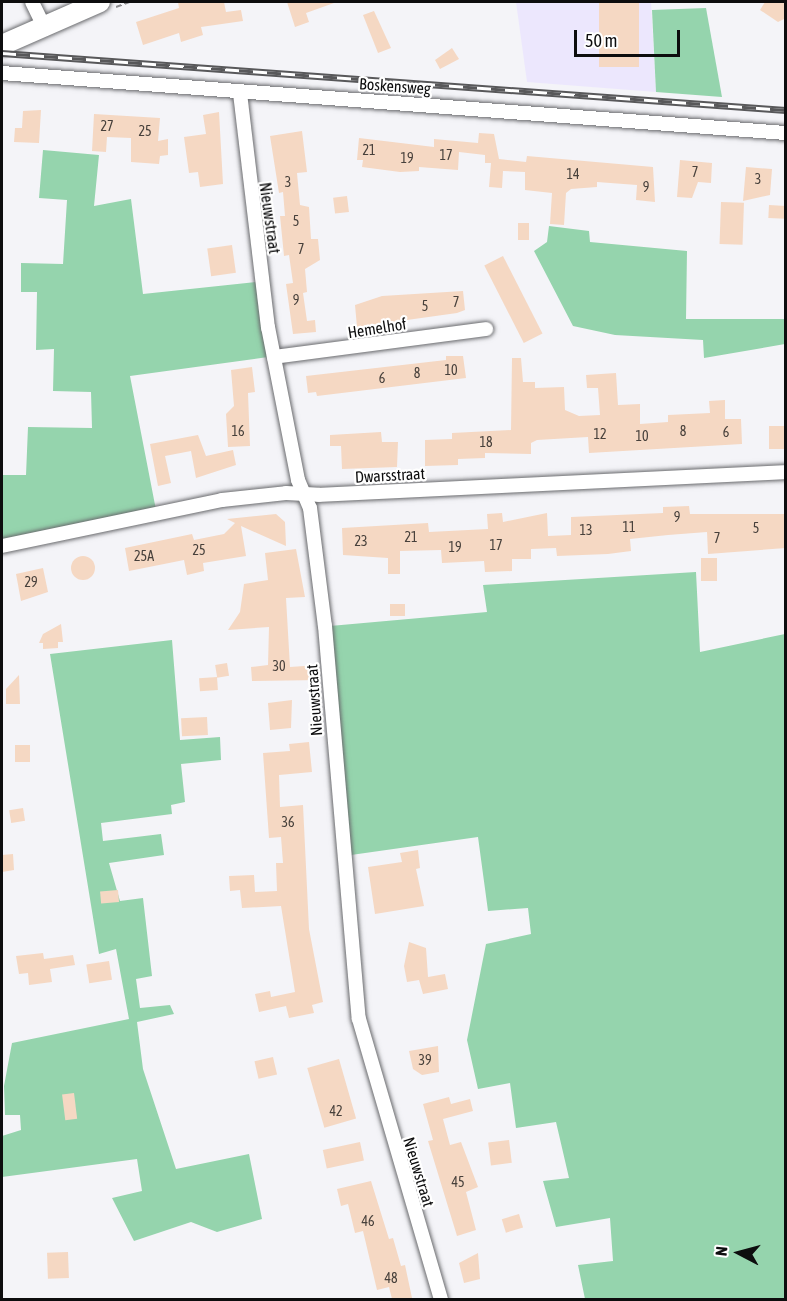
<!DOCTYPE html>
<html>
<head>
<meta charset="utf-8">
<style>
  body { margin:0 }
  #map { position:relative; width:787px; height:1301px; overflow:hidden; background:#f4f4f8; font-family:"Asap Condensed",sans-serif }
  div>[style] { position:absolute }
  .industrial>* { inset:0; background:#ece7fd }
  .green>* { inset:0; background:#95d4ad }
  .building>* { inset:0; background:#f5d8c3; transform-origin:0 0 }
  .round { border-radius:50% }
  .path>* { height:2px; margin-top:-1px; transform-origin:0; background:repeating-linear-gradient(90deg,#8a8a8d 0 6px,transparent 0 9px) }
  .roads { filter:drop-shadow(0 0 2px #6a6b6e) drop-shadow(0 0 2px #6a6b6e) }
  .street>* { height:14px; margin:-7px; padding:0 7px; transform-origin:7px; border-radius:7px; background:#fff }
  .secondary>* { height:20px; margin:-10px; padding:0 10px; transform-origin:10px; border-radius:10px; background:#fff }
  .rail>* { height:7px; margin-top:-3.5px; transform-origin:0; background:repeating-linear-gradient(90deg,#fff 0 14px,#58585a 0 28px); box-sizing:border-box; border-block:2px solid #58585a }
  span { translate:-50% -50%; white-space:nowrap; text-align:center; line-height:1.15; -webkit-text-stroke:4.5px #fff; paint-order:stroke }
  .number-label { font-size:14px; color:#47403b }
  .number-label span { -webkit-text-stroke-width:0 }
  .street-label { font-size:16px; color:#0d0d0e }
  .frame { position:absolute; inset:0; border:3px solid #0d0d0e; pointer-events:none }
  .north { position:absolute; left:709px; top:1223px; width:60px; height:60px; -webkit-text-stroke:4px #fff; paint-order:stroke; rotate:276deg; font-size:16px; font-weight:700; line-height:24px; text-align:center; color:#0d0d0e }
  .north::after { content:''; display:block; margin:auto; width:21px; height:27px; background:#0d0d0e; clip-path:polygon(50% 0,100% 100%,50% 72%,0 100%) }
  .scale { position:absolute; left:574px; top:30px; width:106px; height:27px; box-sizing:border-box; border:3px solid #0d0d0e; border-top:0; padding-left:8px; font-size:18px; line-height:21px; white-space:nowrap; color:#0d0d0e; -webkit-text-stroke:4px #fff; paint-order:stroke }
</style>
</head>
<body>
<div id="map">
  <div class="industrial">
    <div style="clip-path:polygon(516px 2px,651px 2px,656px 92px,527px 82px)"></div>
  </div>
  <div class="green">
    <div style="clip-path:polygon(706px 8px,722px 97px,656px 92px,652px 10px)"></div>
    <div style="clip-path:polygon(43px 150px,99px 155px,94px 206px,131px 199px,143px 294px,257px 282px,268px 357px,130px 376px,156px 510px,2px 542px,2px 475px,26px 475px,28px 427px,92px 428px,91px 392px,53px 391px,54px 349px,36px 350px,37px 292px,21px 292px,21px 263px,63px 264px,67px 200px,39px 198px)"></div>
    <div style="clip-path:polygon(549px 226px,589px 231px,590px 242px,687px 251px,686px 319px,785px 319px,785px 344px,704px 358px,703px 340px,615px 335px,573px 326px,534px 251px,547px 242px)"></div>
    <div style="clip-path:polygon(696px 572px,700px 652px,785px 634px,785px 1299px,585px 1299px,578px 1265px,613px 1261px,610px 1218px,556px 1227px,543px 1181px,569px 1178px,556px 1122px,516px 1128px,510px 1083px,478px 1089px,467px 1040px,486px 944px,531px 934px,528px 908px,488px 911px,478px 837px,351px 855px,330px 626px,487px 612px,483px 585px)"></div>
    <div style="clip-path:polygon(172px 640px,180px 740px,220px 737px,221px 760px,181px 764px,185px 802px,171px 805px,172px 814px,101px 823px,103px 841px,161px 834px,164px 855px,109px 863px,120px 901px,143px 898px,152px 976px,136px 979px,140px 1008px,170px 1005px,174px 1014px,137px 1022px,143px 1069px,176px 1169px,249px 1154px,262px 1219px,217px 1232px,191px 1222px,134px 1241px,112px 1198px,142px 1191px,137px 1159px,2px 1177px,2px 1136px,21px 1130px,20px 1115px,5px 1115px,4px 1086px,12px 1043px,129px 1019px,116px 949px,99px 954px,50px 654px)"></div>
  </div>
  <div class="building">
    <div style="clip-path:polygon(178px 2px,224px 2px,226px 12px,241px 10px,243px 21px,201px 27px,203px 35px,181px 42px,179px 33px,143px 45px,136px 22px,179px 8px)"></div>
    <div style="clip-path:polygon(287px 2px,333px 2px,334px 3px,306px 13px,309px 22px,295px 27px)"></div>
    <div style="left:599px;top:2px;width:40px;height:65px"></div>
    <div style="clip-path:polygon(765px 2px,786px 2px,786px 18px,778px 22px,760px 10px)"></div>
    <div style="clip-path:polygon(374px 11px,391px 48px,378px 53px,363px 15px)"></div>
    <div style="clip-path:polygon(452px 48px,459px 59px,440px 69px,435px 60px)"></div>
    <div style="clip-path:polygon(41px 110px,39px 143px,14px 142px,15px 128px,22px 128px,23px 111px)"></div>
    <div style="clip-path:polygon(219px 112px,223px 184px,200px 187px,198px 172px,189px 173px,184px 137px,206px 134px,203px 115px)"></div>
    <div style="clip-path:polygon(94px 114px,160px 118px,158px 141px,168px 139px,168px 155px,160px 156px,159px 164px,131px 162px,131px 138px,107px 137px,106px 152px,92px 151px)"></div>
    <div style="clip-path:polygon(302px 131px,307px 172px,297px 173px,300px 205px,309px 207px,311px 239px,318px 239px,320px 260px,305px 269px,307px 292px,303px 293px,307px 321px,315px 320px,316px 332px,293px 334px,286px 284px,293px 283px,289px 255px,284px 256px,280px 216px,285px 216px,283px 192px,279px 193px,270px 136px)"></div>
    <div style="clip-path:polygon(479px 133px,494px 134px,499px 159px,526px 162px,527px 156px,653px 167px,655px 202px,636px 200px,637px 185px,597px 182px,597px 187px,571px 189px,566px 193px,564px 225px,550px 224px,552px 193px,525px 190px,525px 172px,503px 171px,502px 188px,489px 187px,491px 163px,485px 163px,485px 155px,459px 152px,458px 170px,419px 167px,419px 171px,400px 172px,362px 167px,363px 160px,357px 160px,359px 138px,434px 147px,434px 139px,478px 143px)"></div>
    <div style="clip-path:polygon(680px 160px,712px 163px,711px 183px,698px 182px,692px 198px,677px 197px)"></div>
    <div style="clip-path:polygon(746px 167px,772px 169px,770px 195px,743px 201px)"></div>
    <div style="left:347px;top:196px;width:16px;height:14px;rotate:83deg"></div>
    <div style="left:721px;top:202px;width:23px;height:42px;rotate:2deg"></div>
    <div style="left:769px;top:205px;width:17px;height:13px;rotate:3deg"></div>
    <div style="left:518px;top:223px;width:11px;height:17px"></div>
    <div style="left:232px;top:245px;width:28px;height:25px;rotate:82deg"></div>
    <div style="left:503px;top:256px;width:87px;height:21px;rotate:63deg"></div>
    <div style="clip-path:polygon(463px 291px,465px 310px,457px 313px,357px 327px,355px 305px,382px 296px)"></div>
    <div style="clip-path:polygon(446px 356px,463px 356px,466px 378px,317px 396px,316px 392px,308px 393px,306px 376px,446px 360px)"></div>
    <div style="clip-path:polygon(512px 358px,521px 358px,523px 382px,535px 382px,535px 388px,564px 387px,565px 410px,579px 416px,600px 415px,598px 388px,587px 388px,586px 375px,616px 373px,618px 405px,640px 404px,640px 424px,668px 422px,668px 415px,710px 413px,709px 401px,725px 400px,725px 419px,741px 419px,742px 444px,589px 453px,588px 437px,537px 440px,531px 443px,531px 454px,485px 453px,485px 458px,458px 459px,458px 465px,425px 466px,425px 440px,452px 439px,452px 433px,511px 430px)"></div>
    <div style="clip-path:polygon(252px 367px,255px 392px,248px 393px,250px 446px,228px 447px,226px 414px,234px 406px,231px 370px)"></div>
    <div style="left:786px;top:426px;width:23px;height:17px;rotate:90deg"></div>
    <div style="clip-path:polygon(381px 432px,382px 442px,398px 442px,397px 467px,342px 469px,341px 446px,330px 446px,330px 435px)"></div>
    <div style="clip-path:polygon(198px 435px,206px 456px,233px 450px,236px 465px,196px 478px,191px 451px,165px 456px,171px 483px,158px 486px,150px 444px)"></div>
    <div style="clip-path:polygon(689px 506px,690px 514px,786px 514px,786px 548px,708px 554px,707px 532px,668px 535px,630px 539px,631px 551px,608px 554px,557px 556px,556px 548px,531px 549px,531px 559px,512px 559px,512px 571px,485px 572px,484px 561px,442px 563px,441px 550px,400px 551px,400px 574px,388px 574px,388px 558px,343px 555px,342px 528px,428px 523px,429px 532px,488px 529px,487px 514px,502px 513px,503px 522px,547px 513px,548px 536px,571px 535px,571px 517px,663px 513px,663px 507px)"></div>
    <div style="clip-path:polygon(276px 514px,285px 522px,286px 546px,241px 526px,246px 556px,203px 563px,204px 571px,187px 575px,184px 560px,129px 571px,125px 548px,192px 534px,194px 540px,224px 534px,235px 523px,227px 519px)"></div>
    <div style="clip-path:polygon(296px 549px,305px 597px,286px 598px,290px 667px,319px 665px,320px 680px,252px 681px,251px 667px,268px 665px,269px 627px,228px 630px,240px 612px,244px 584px,268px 580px,265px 553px)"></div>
    <div class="round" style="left:71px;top:556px;width:24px;height:24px"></div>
    <div style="left:717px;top:558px;width:23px;height:16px;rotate:90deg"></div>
    <div style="clip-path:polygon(43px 568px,48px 592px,21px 601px,16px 574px)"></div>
    <div style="left:405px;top:604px;width:12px;height:15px;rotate:90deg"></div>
    <div style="clip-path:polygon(61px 624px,63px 642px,58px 642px,58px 648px,43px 649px,43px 643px,39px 643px,43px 634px)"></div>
    <div style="left:227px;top:663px;width:13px;height:12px;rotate:81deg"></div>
    <div style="clip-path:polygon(19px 675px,20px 704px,6px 704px,6px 689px)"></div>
    <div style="left:217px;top:677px;width:13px;height:18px;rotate:86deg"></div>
    <div style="clip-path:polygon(292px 700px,291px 728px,270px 730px,268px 703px)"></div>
    <div style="left:207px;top:717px;width:18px;height:26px;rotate:87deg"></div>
    <div style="clip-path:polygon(309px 742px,312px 772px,279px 775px,280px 807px,303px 805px,309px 929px,323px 1002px,312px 1005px,314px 1013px,289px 1018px,286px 1006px,259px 1012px,255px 994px,270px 991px,271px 997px,295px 992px,281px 906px,242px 908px,240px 890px,230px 891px,229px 876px,254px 875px,255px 892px,277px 891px,276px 863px,283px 863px,281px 837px,269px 838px,263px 753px,290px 751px,289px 744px)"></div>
    <div style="left:15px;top:745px;width:15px;height:17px"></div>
    <div style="left:23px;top:808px;width:13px;height:14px;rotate:81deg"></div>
    <div style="clip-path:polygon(418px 850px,420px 868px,416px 869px,424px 906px,375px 914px,368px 867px,402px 862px,400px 853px)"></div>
    <div style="clip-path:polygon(13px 854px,14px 870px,2px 872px,2px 855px)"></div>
    <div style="left:118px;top:890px;width:12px;height:18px;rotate:85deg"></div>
    <div style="clip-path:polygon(409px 942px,426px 948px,428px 977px,445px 974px,448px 989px,423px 994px,419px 980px,407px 982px,404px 966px)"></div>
    <div style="clip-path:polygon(43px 953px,44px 959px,73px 955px,75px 965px,50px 969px,52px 982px,29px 985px,28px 973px,19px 974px,16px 956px)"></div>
    <div style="left:109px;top:961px;width:19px;height:23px;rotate:81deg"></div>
    <div style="clip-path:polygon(438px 1046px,439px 1072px,422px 1075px,413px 1069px,409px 1051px)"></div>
    <div style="left:273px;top:1057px;width:18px;height:19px;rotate:77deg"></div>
    <div style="left:339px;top:1059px;width:62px;height:33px;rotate:74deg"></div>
    <div style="left:74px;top:1093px;width:26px;height:12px;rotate:83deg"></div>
    <div style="clip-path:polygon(449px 1097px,451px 1104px,470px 1099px,473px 1111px,443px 1119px,450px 1145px,461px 1142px,478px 1187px,466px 1192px,476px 1230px,457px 1236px,428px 1141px,433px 1140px,423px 1104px)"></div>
    <div style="left:509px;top:1140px;width:23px;height:21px;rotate:83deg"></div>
    <div style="left:360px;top:1142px;width:19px;height:38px;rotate:78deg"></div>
    <div style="clip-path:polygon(371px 1181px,389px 1239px,393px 1238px,401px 1266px,405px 1265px,412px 1298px,392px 1299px,389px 1287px,377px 1290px,363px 1231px,355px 1233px,348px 1204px,341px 1206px,337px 1189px)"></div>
    <div style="left:519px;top:1214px;width:14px;height:18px;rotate:73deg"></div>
    <div style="left:68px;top:1252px;width:26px;height:21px;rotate:88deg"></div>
    <div style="clip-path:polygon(478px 1253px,480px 1279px,464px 1283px,459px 1263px)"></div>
  </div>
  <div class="path">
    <div style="left:116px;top:7px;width:15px;rotate:-20deg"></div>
  </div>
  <div class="roads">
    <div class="street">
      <div style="left:32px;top:2px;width:25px;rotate:64deg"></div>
      <div style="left:2px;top:73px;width:786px;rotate:4.38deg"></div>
      <div style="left:240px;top:93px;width:236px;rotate:83.2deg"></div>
      <div style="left:268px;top:327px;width:156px;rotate:78.9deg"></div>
      <div style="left:298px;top:480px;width:30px;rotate:67deg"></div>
      <div style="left:310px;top:508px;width:119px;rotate:82.8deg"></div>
      <div style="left:325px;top:626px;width:394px;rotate:85.1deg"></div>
      <div style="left:359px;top:1019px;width:293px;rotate:73.7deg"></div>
      <div style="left:274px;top:357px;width:214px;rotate:-7.5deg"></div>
      <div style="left:2px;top:546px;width:225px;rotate:-11.8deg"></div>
      <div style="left:222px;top:500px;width:64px;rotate:-6.2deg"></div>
      <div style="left:286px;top:493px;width:33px;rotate:3deg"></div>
      <div style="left:319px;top:495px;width:468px;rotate:-2.8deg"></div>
    </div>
    <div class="secondary">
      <div style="left:2px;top:45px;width:107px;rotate:-23.7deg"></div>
    </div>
  </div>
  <div class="rail">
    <div style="left:2px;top:53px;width:786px;rotate:4.16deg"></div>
  </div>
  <div class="number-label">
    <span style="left:107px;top:126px">27</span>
    <span style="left:145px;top:131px">25</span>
    <span style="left:369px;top:150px">21</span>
    <span style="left:446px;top:155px">17</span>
    <span style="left:407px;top:158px">19</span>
    <span style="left:695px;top:172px">7</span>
    <span style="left:573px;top:174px">14</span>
    <span style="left:758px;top:179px">3</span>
    <span style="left:288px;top:182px">3</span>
    <span style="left:646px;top:187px">9</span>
    <span style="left:296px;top:221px">5</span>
    <span style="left:301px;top:249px">7</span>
    <span style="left:296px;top:300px">9</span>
    <span style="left:456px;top:302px">7</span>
    <span style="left:425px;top:306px">5</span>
    <span style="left:451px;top:370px">10</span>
    <span style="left:417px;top:373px">8</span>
    <span style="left:382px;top:378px">6</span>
    <span style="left:238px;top:431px">16</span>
    <span style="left:683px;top:431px">8</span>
    <span style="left:726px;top:432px">6</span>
    <span style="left:600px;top:434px">12</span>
    <span style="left:642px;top:436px">10</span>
    <span style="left:486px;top:442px">18</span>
    <span style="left:677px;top:517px">9</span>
    <span style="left:629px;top:527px">11</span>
    <span style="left:756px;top:528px">5</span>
    <span style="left:586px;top:530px">13</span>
    <span style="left:411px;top:537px">21</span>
    <span style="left:717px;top:538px">7</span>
    <span style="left:361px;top:541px">23</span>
    <span style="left:496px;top:545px">17</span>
    <span style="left:455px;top:547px">19</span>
    <span style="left:199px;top:550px">25</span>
    <span style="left:144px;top:556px">25A</span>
    <span style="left:31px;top:582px">29</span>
    <span style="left:279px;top:666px">30</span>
    <span style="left:288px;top:822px">36</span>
    <span style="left:425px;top:1060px">39</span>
    <span style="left:336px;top:1111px">42</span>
    <span style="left:458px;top:1182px">45</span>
    <span style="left:368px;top:1221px">46</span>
    <span style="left:391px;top:1278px">48</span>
  </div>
  <div class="street-label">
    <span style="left:395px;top:86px;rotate:4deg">Boskensweg</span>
    <span style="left:270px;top:218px;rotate:82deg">Nieuwstraat</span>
    <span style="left:377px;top:328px;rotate:-9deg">Hemelhof</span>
    <span style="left:390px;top:475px;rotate:-3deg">Dwarsstraat</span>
    <span style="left:314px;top:700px;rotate:-94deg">Nieuwstraat</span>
    <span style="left:419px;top:1172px;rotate:73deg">Nieuwstraat</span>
  </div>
  <div class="frame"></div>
  <div class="north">N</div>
  <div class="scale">50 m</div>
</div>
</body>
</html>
